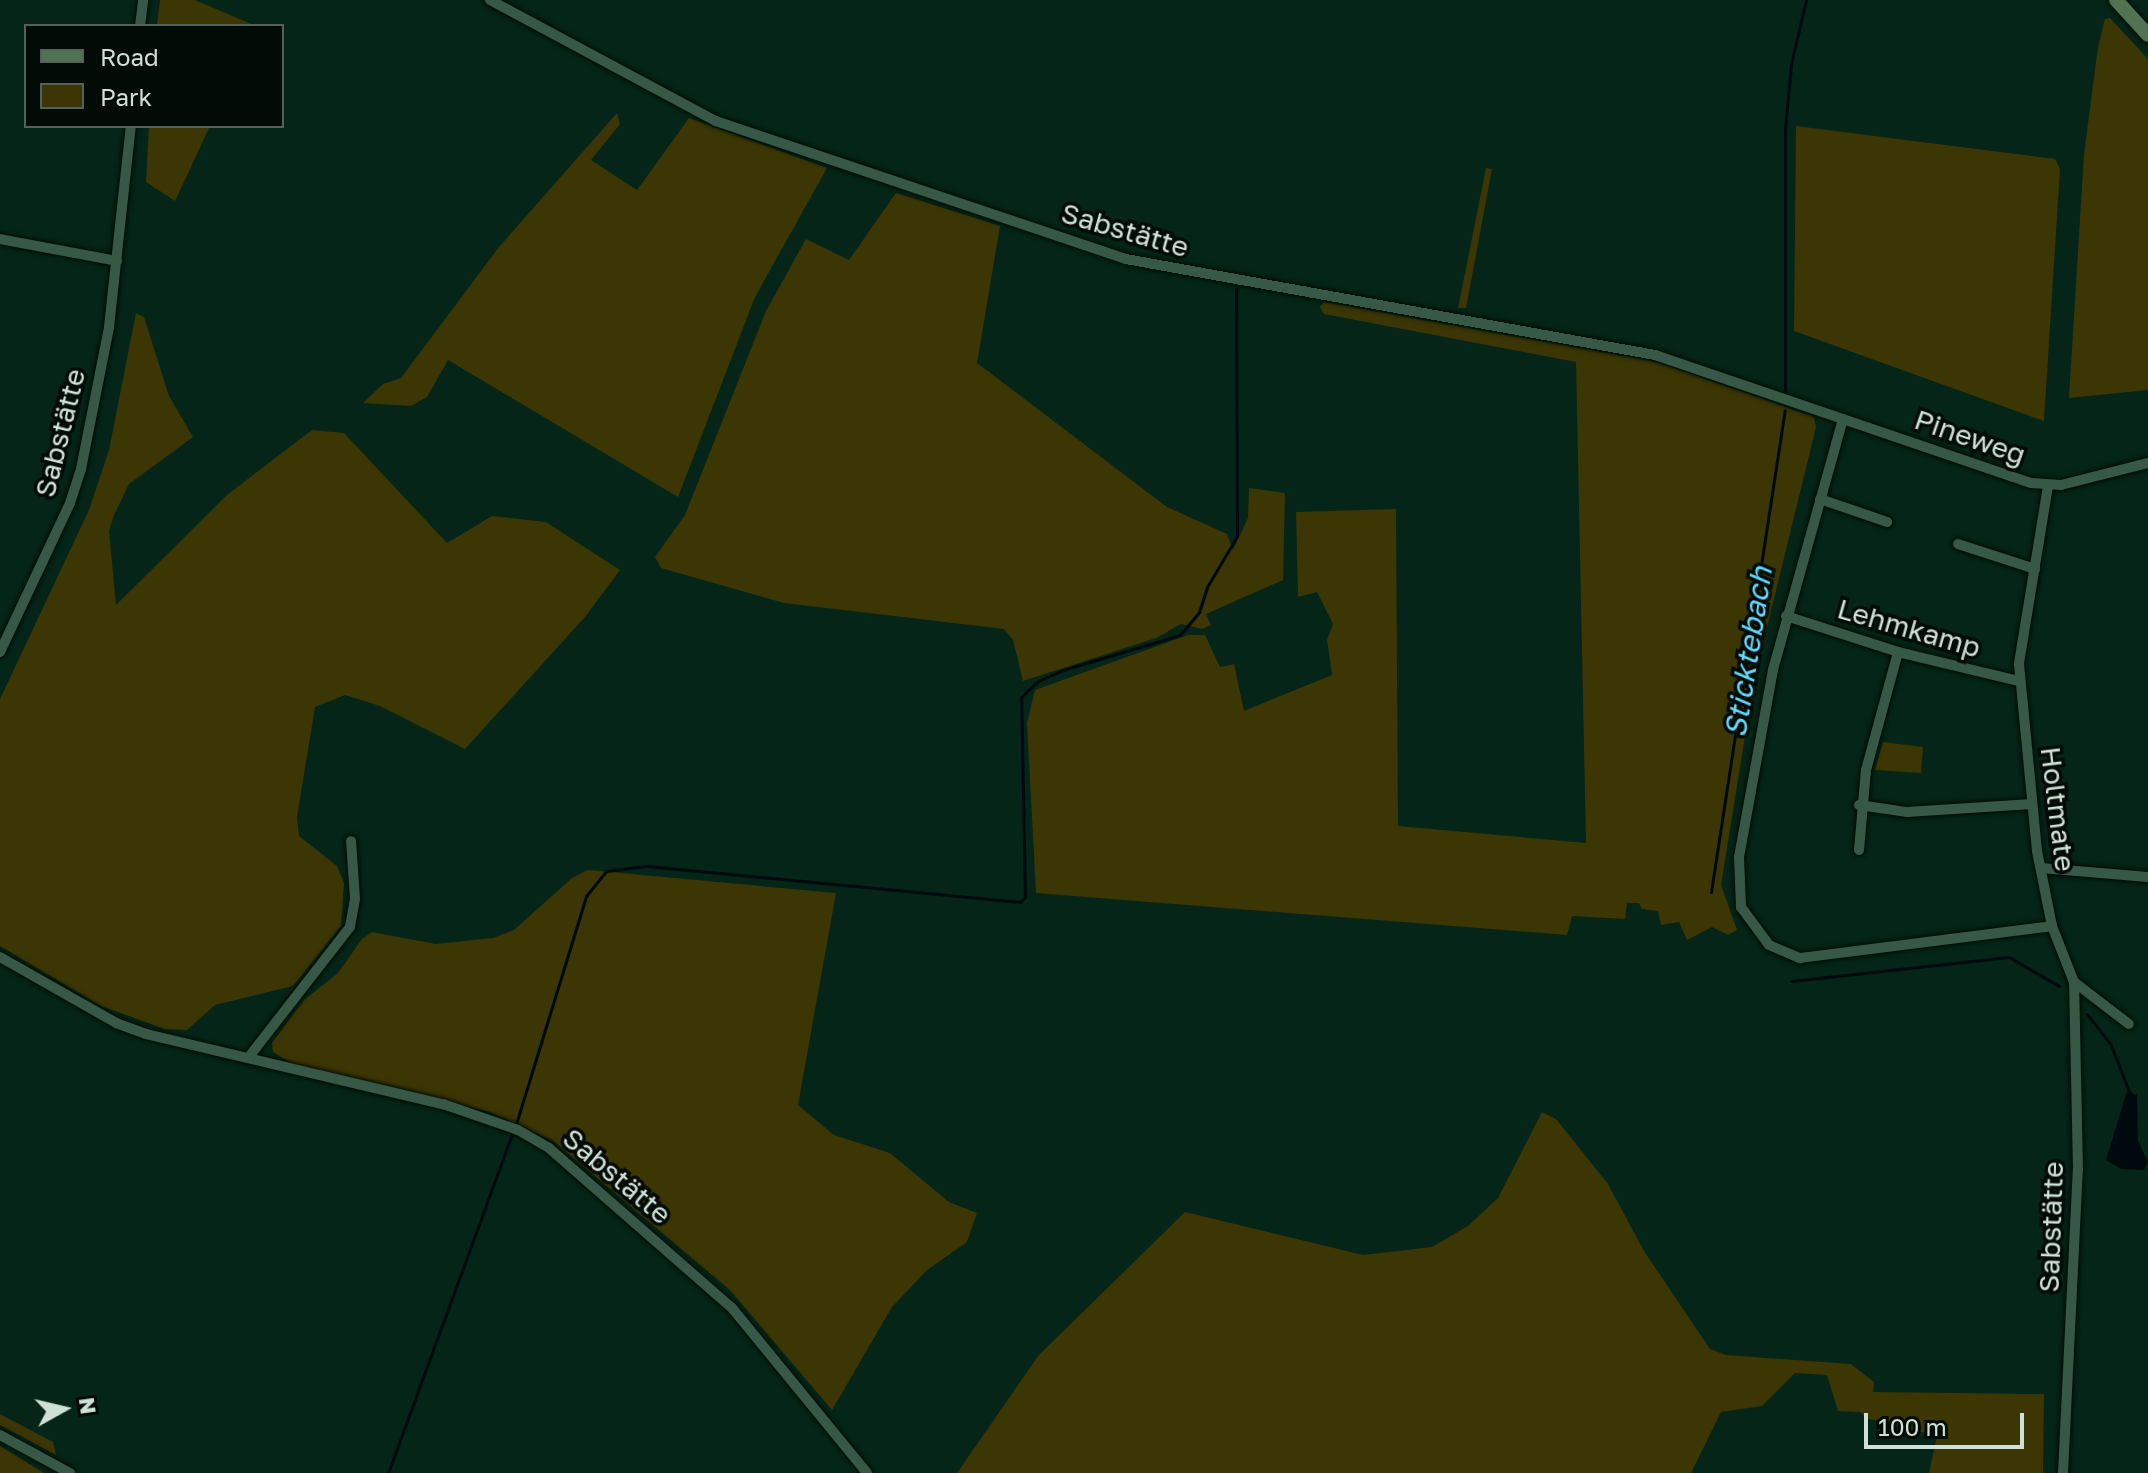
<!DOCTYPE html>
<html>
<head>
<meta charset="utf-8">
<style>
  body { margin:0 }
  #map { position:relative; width:2148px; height:1473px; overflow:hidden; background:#042517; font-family:"Golos Text",sans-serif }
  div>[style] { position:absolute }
  .green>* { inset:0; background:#3c3605 }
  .water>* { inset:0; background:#00090d }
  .stream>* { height:3px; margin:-1.5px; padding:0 1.5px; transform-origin:1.5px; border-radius:1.5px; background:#00090d }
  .roads { filter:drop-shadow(0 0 2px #000d04) drop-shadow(0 0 2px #000d04) }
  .street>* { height:10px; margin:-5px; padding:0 5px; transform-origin:5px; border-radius:5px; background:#375847 }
  .secondary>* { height:14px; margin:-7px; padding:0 7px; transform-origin:7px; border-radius:7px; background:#517354 }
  span { translate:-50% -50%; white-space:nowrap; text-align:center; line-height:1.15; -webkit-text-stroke:7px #020b06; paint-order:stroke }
  .street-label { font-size:28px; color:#cfe1d7 }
  .water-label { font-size:30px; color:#61d9fd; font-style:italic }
  .legend { position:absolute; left:24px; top:24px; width:260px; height:104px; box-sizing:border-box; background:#020b06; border:2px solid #54615a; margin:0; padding:10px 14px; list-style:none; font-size:24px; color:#cfe1d7 }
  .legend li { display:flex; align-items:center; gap:16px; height:40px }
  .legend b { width:40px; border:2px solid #54615a }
  .north { position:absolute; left:24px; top:1369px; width:80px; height:80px; -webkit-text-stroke:6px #020b06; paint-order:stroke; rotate:82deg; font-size:22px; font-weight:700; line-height:32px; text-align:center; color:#cfe1d7 }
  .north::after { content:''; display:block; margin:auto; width:28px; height:36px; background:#cfe1d7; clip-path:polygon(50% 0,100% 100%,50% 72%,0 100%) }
  .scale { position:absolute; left:1864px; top:1413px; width:160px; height:36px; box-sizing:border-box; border:4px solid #cfe1d7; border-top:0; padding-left:10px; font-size:24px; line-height:28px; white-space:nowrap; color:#cfe1d7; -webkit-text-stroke:6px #020b06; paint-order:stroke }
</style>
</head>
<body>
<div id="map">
  <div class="green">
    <div style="clip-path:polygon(160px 0,195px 0,256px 26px,157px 26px)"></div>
    <div style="clip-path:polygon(2110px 18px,2148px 59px,2148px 390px,2069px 398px,2084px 154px,2098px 47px,2105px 19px)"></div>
    <div style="clip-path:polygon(617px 113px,620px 124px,591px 160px,637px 190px,689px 118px,827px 168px,755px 297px,678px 497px,448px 360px,427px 397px,411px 406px,363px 403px,383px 384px,401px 378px,499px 247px)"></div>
    <div style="clip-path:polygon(149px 126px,210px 126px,175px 201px,146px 182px)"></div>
    <div style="clip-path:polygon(1796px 126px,2055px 159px,2060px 169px,2044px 421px,1794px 331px)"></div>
    <div style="clip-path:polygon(1486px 168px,1492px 169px,1466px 308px,1458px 308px)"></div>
    <div style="clip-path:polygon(896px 193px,1000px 226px,977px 363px,1167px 507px,1227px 534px,1233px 550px,1248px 518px,1249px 488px,1285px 493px,1283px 580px,1206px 614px,1211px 625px,1202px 629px,1181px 624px,1156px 638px,1023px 681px,1013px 640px,1004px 629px,784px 603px,661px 568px,655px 557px,685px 515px,766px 311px,806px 239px,849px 260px)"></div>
    <div style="clip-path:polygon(1324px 302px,1657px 362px,1814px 417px,1816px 427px,1761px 652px,1740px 649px,1737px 664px,1756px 668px,1721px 885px,1737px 930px,1728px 935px,1712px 927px,1687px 940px,1679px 922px,1661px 925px,1658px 911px,1642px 909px,1639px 903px,1627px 903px,1625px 919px,1572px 916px,1567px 935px,1036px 893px,1027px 723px,1035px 690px,1188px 635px,1205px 635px,1220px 667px,1234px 664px,1244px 711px,1332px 675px,1327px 640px,1333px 624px,1317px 592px,1298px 597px,1296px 512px,1396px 509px,1398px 826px,1586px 843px,1576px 362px,1324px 314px,1320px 307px)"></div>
    <div style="clip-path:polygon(136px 313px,144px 317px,169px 396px,193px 437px,129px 484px,114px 515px,109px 531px,116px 605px,227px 495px,312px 430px,344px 433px,447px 543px,492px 516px,546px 522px,620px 570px,585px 617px,465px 749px,380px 706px,345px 695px,315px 707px,297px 817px,299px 836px,337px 866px,344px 883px,341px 926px,293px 986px,215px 1005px,187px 1030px,165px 1029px,101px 1006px,0 946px,0 699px,89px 510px,109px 450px)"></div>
    <div style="clip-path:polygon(1883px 742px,1923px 747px,1921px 773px,1875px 770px)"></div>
    <div style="clip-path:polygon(588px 870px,836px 893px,798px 1105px,834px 1135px,890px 1153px,949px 1202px,977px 1213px,967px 1242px,927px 1270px,892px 1307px,832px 1410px,730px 1290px,552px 1140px,490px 1112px,291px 1063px,273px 1052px,272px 1043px,304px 1000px,338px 973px,362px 939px,372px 932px,435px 944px,493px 938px,514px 930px,572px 878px)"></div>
    <div style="clip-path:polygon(1542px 1112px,1556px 1119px,1608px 1184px,1644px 1251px,1710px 1349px,1726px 1355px,1851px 1364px,1874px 1382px,1873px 1392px,2044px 1394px,2043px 1473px,1929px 1473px,1937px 1436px,1866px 1418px,1860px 1412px,1838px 1411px,1827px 1375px,1795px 1373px,1762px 1406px,1721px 1412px,1691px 1473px,957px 1473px,1038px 1356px,1185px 1212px,1363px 1255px,1432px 1247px,1468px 1226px,1498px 1198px)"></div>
    <div style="clip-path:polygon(0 1414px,53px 1442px,56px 1455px,0 1425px)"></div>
    <div style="clip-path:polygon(0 1446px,44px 1473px,0 1473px)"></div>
  </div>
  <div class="water">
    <div style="clip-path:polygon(2127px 1091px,2137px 1095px,2138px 1141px,2148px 1162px,2144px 1170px,2121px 1169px,2106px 1160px)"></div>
  </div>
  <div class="stream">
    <div style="left:1785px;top:392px;width:262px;rotate:-90deg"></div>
    <div style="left:1785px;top:130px;width:66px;rotate:-84.8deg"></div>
    <div style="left:1791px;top:64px;width:66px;rotate:-76.8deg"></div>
    <div style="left:1711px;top:892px;width:487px;rotate:-81.3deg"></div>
    <div style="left:1791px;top:981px;width:219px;rotate:-6.3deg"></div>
    <div style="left:2009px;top:957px;width:58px;rotate:30.1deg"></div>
    <div style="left:2087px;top:1014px;width:39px;rotate:52deg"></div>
    <div style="left:2111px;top:1045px;width:53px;rotate:68.8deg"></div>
    <div style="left:516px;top:1124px;width:239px;rotate:-72.9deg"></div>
    <div style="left:586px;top:896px;width:32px;rotate:-51deg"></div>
    <div style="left:606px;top:871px;width:41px;rotate:-7deg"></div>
    <div style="left:647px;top:866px;width:375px;rotate:5.5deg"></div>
    <div style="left:1020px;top:902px;width:7px;rotate:-45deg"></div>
    <div style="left:1025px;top:897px;width:200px;rotate:-91.1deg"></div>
    <div style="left:1021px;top:697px;width:23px;rotate:-43deg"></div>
    <div style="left:1038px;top:681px;width:27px;rotate:-24deg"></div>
    <div style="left:1063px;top:670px;width:122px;rotate:-16.7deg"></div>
    <div style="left:1180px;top:635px;width:30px;rotate:-50deg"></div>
    <div style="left:1199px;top:612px;width:26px;rotate:-72deg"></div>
    <div style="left:1207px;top:587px;width:59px;rotate:-59.5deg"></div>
    <div style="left:1237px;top:536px;width:247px;rotate:-90.2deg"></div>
    <div style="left:388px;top:1473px;width:360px;rotate:-69.9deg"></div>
  </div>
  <div class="roads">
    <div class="street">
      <div style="left:490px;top:0;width:256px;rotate:28.2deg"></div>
      <div style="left:716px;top:121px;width:433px;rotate:18.6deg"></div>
      <div style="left:1126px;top:259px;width:538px;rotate:10.29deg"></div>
      <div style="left:1655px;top:355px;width:397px;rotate:18.8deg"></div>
      <div style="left:2031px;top:483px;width:30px;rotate:4deg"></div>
      <div style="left:2061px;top:485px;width:90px;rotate:-14.2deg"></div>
      <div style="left:140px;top:26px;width:26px;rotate:-83deg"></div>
      <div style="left:0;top:239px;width:119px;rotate:10.6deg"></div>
      <div style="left:1843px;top:419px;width:261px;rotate:105.6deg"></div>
      <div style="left:1773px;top:670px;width:190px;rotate:100.3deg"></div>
      <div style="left:1739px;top:857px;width:50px;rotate:87.7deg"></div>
      <div style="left:1741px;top:907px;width:47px;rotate:53.6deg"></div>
      <div style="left:1769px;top:945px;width:34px;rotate:23deg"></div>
      <div style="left:1800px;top:958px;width:254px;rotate:-7.2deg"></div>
      <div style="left:2048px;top:486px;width:180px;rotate:99.3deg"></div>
      <div style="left:2019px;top:664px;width:188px;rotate:84.5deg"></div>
      <div style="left:2037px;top:851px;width:76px;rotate:78.7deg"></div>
      <div style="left:2052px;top:926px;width:60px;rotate:68.6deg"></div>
      <div style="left:2074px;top:982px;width:69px;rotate:37.4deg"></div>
      <div style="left:1820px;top:499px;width:71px;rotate:18.9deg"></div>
      <div style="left:1958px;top:544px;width:81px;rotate:18deg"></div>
      <div style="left:1786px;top:616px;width:118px;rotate:17.8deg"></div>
      <div style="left:1898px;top:652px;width:124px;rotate:13.5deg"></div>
      <div style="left:0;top:652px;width:165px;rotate:-64.8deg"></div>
      <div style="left:70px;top:503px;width:36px;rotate:-72deg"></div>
      <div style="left:81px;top:469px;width:145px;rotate:-78.8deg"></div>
      <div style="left:109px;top:327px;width:202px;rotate:-83.8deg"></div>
      <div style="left:1859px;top:805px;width:49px;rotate:8.3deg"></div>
      <div style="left:1907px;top:812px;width:125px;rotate:-3.7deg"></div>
      <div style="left:1859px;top:850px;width:80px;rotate:-85deg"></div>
      <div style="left:1866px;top:770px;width:122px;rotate:-74.8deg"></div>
      <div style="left:2041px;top:868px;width:107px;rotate:4.8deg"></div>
      <div style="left:0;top:957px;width:133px;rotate:29.6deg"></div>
      <div style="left:116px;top:1023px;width:32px;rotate:20deg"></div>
      <div style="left:146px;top:1034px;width:305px;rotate:13.3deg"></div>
      <div style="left:443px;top:1104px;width:79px;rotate:19.1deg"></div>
      <div style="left:518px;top:1130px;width:36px;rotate:30deg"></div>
      <div style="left:549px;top:1148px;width:243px;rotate:41.2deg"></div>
      <div style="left:732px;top:1308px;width:213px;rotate:50.7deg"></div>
      <div style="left:248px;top:1058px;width:166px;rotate:-52.1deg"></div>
      <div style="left:350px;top:927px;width:28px;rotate:-80deg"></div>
      <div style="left:355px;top:899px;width:58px;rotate:-93.9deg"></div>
      <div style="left:0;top:1435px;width:80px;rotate:28.5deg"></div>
      <div style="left:2063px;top:1473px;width:303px;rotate:-87.2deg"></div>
      <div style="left:2078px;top:1170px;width:188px;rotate:-91.2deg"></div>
    </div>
    <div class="secondary">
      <div style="left:2116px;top:0;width:47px;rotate:47.6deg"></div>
    </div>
  </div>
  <div class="street-label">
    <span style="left:1125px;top:230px;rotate:16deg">Sabstätte</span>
    <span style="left:60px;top:433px;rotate:-76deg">Sabstätte</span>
    <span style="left:1970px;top:437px;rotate:19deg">Pineweg</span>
    <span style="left:1909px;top:628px;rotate:16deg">Lehmkamp</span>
    <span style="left:2058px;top:809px;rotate:83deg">Holtmate</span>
    <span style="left:617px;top:1176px;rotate:40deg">Sabstätte</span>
    <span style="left:2051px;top:1227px;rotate:-88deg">Sabstätte</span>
  </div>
  <div class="water-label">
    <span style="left:1748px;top:652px;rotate:-81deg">Sticktebach</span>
  </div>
  <ul class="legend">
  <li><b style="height:10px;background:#517354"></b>Road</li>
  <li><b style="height:22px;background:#3c3605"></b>Park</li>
  </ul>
  <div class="north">N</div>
  <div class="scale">100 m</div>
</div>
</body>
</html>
